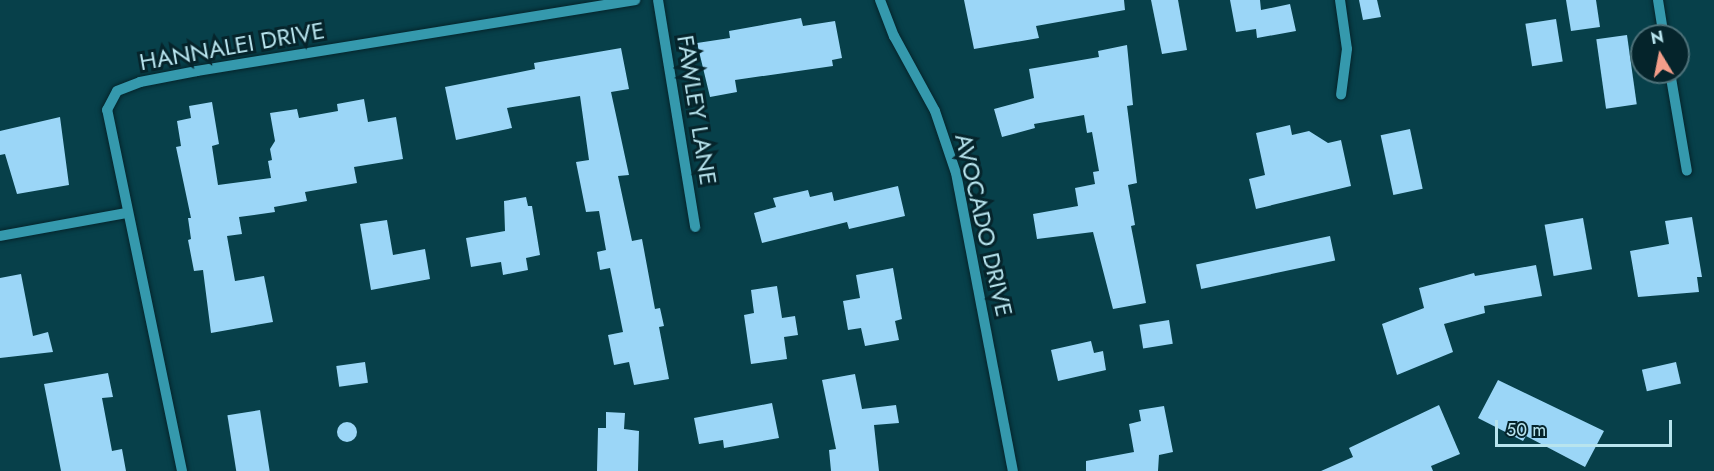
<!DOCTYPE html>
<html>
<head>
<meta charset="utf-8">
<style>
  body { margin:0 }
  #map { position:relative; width:1714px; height:471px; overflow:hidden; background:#07404a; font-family:Jost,sans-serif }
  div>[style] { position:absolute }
  .building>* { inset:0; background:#9bd6f7; transform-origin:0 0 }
  .round { border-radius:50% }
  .roads { filter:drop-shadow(0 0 2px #05242b) drop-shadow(0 0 2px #05242b) }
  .minor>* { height:10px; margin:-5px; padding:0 5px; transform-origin:5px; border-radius:5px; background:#3599ad }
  span { translate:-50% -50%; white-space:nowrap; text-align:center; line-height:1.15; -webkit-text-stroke:6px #05242b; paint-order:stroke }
  .street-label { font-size:24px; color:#b8e4ee }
  .north { position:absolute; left:1630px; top:24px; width:60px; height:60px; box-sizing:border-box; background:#05242b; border:2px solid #4d7179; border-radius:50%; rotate:350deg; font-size:16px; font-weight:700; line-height:24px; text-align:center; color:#b8e4ee }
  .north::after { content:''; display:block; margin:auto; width:21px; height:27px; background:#f49e8a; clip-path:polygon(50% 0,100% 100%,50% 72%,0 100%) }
  .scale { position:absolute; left:1495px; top:420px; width:177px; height:27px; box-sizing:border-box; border:3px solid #b8e4ee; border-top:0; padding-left:8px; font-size:18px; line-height:21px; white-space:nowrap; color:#b8e4ee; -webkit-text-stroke:4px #05242b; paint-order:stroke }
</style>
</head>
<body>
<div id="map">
  <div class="building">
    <div style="clip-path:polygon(964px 0,1124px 0,1125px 10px,1036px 26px,1039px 38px,974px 49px)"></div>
    <div style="clip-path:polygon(1151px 0,1178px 0,1187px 50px,1162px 54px)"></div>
    <div style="clip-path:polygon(1230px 0,1260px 0,1261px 10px,1290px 4px,1296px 31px,1257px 38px,1256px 29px,1236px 32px)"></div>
    <div style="clip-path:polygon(1359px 0,1377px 0,1381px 17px,1363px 20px)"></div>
    <div style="clip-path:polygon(1566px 0,1596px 0,1600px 27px,1571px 31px)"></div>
    <div style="clip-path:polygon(801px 18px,803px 26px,835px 21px,842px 58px,832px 60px,833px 66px,735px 80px,737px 92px,710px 97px,697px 43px,730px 38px,729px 31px)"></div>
    <div style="left:1556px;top:19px;width:43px;height:31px;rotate:81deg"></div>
    <div style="left:1627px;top:35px;width:70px;height:31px;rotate:82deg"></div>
    <div style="clip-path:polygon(1127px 45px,1133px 105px,1127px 106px,1137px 183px,1128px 185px,1135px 225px,1131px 226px,1146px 303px,1113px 309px,1093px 232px,1037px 239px,1033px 214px,1078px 206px,1075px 188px,1095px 184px,1093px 172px,1099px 171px,1092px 132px,1087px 133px,1084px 115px,1034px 124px,1035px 128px,1002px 137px,994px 109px,1034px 98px,1029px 69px,1099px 57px,1098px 51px)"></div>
    <div style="clip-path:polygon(621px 48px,629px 89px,611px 92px,629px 175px,618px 176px,632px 241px,642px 239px,655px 309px,660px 308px,664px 326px,659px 327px,669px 379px,634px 385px,629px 362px,614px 365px,608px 335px,623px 332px,610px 268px,600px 270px,597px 252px,606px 250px,599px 211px,586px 212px,576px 162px,589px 160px,580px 96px,507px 108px,512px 128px,456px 140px,445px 87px,535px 69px,534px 63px)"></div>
    <div style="clip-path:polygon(364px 99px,368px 122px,396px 117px,403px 159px,354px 167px,357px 183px,305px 192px,307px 201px,274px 207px,275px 212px,239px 217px,242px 234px,227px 236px,235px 281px,264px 276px,273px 322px,211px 333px,203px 270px,194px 271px,188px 240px,191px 239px,188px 218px,191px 218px,176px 147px,181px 146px,177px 121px,191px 118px,189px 106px,212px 102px,219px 144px,212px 146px,218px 185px,271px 178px,268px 161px,272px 160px,270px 149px,275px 141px,270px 113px,297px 109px,299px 118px,338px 111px,337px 104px)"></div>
    <div style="clip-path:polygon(60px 117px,69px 185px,17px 194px,5px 154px,0 155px,0 131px)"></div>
    <div style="clip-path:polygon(1290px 125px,1292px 135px,1309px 131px,1328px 143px,1341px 140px,1351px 186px,1256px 209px,1249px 179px,1265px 175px,1256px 133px)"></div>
    <div style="left:1410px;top:129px;width:61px;height:30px;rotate:78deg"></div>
    <div style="clip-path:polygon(898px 186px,905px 216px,849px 229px,847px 222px,762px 243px,754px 213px,776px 207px,773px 198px,808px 190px,810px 197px,832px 192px,834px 201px)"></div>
    <div style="clip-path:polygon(526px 197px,528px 206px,532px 206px,540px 255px,526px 258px,528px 270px,503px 275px,501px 262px,471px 267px,466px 238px,505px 231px,504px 201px)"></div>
    <div style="clip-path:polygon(1692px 217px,1702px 277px,1697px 277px,1699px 292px,1638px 297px,1630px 251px,1669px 244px,1665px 221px)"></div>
    <div style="left:1583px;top:218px;width:52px;height:39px;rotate:80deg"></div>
    <div style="clip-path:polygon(387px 220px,393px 255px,425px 249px,430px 279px,371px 290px,360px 224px)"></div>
    <div style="left:1330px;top:236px;width:25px;height:137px;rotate:78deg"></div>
    <div style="clip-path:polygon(1536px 265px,1542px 296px,1484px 306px,1485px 313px,1444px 324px,1453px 352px,1397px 375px,1382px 324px,1424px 308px,1419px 288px,1474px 273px,1475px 276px)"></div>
    <div style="clip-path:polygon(893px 268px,902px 319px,895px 321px,899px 340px,865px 346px,861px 328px,848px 330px,843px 301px,860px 298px,856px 275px)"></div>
    <div style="clip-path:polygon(21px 274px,33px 336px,48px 332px,53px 352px,0 358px,0 278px)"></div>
    <div style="clip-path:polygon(777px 286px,782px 318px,795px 316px,798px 335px,784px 337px,787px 359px,751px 364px,744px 315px,754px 313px,751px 290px)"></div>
    <div style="left:1169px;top:320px;width:24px;height:30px;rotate:81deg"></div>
    <div style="clip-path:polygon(1091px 341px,1094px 353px,1103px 351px,1106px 370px,1058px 381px,1051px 350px)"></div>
    <div style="left:365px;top:362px;width:21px;height:29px;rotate:82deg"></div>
    <div style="left:1676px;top:362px;width:22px;height:35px;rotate:77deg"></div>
    <div style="clip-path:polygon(108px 373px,113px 397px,102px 398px,112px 451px,122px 449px,126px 471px,61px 471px,44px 384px)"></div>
    <div style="clip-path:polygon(855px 374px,862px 409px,896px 405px,899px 423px,874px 425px,879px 471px,831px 471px,829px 450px,836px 449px,822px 380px)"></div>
    <div style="clip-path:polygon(1498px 380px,1604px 431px,1585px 467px,1526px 436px,1523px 441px,1478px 418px)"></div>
    <div style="clip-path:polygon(772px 403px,779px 438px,724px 448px,723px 440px,699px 444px,694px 418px)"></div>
    <div style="clip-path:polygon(1439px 405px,1460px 454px,1431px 466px,1433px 471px,1321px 471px,1353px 457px,1349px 448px)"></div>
    <div style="clip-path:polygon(1164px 406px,1173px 452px,1159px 455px,1158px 471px,1086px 471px,1086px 461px,1134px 452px,1129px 424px,1141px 421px,1139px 410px)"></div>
    <div style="left:260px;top:410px;width:62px;height:33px;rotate:81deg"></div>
    <div style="clip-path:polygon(606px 412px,625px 413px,624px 429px,639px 431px,638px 471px,597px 471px,598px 428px,606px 428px)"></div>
    <div class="round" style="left:337px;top:422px;width:20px;height:20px"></div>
  </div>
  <div class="roads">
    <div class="minor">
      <div style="left:658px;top:0;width:230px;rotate:80.7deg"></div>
      <div style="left:880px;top:0;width:39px;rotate:69deg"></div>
      <div style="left:894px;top:36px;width:85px;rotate:61.3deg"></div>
      <div style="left:935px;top:111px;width:65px;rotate:71.3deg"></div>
      <div style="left:956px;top:173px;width:303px;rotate:79.2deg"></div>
      <div style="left:1340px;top:0;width:49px;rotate:81.9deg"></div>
      <div style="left:1347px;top:49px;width:46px;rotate:97.4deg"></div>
      <div style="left:1658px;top:0;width:36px;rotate:81deg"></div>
      <div style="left:1670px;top:72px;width:100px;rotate:80.3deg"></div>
      <div style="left:0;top:236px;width:129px;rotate:-10.3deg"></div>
      <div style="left:182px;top:471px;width:369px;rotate:-101.7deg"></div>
      <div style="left:107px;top:110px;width:21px;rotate:-62deg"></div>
      <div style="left:117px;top:91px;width:25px;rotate:-21deg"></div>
      <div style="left:140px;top:82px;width:58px;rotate:-10.9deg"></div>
      <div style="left:197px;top:71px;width:444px;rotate:-9.2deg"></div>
    </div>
  </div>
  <div class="street-label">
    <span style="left:232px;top:46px;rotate:-10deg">HANNALEI DRIVE</span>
    <span style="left:697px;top:110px;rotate:81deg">FAWLEY LANE</span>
    <span style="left:984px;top:225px;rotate:77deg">AVOCADO DRIVE</span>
  </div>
  <div class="north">N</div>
  <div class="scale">50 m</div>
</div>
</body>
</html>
